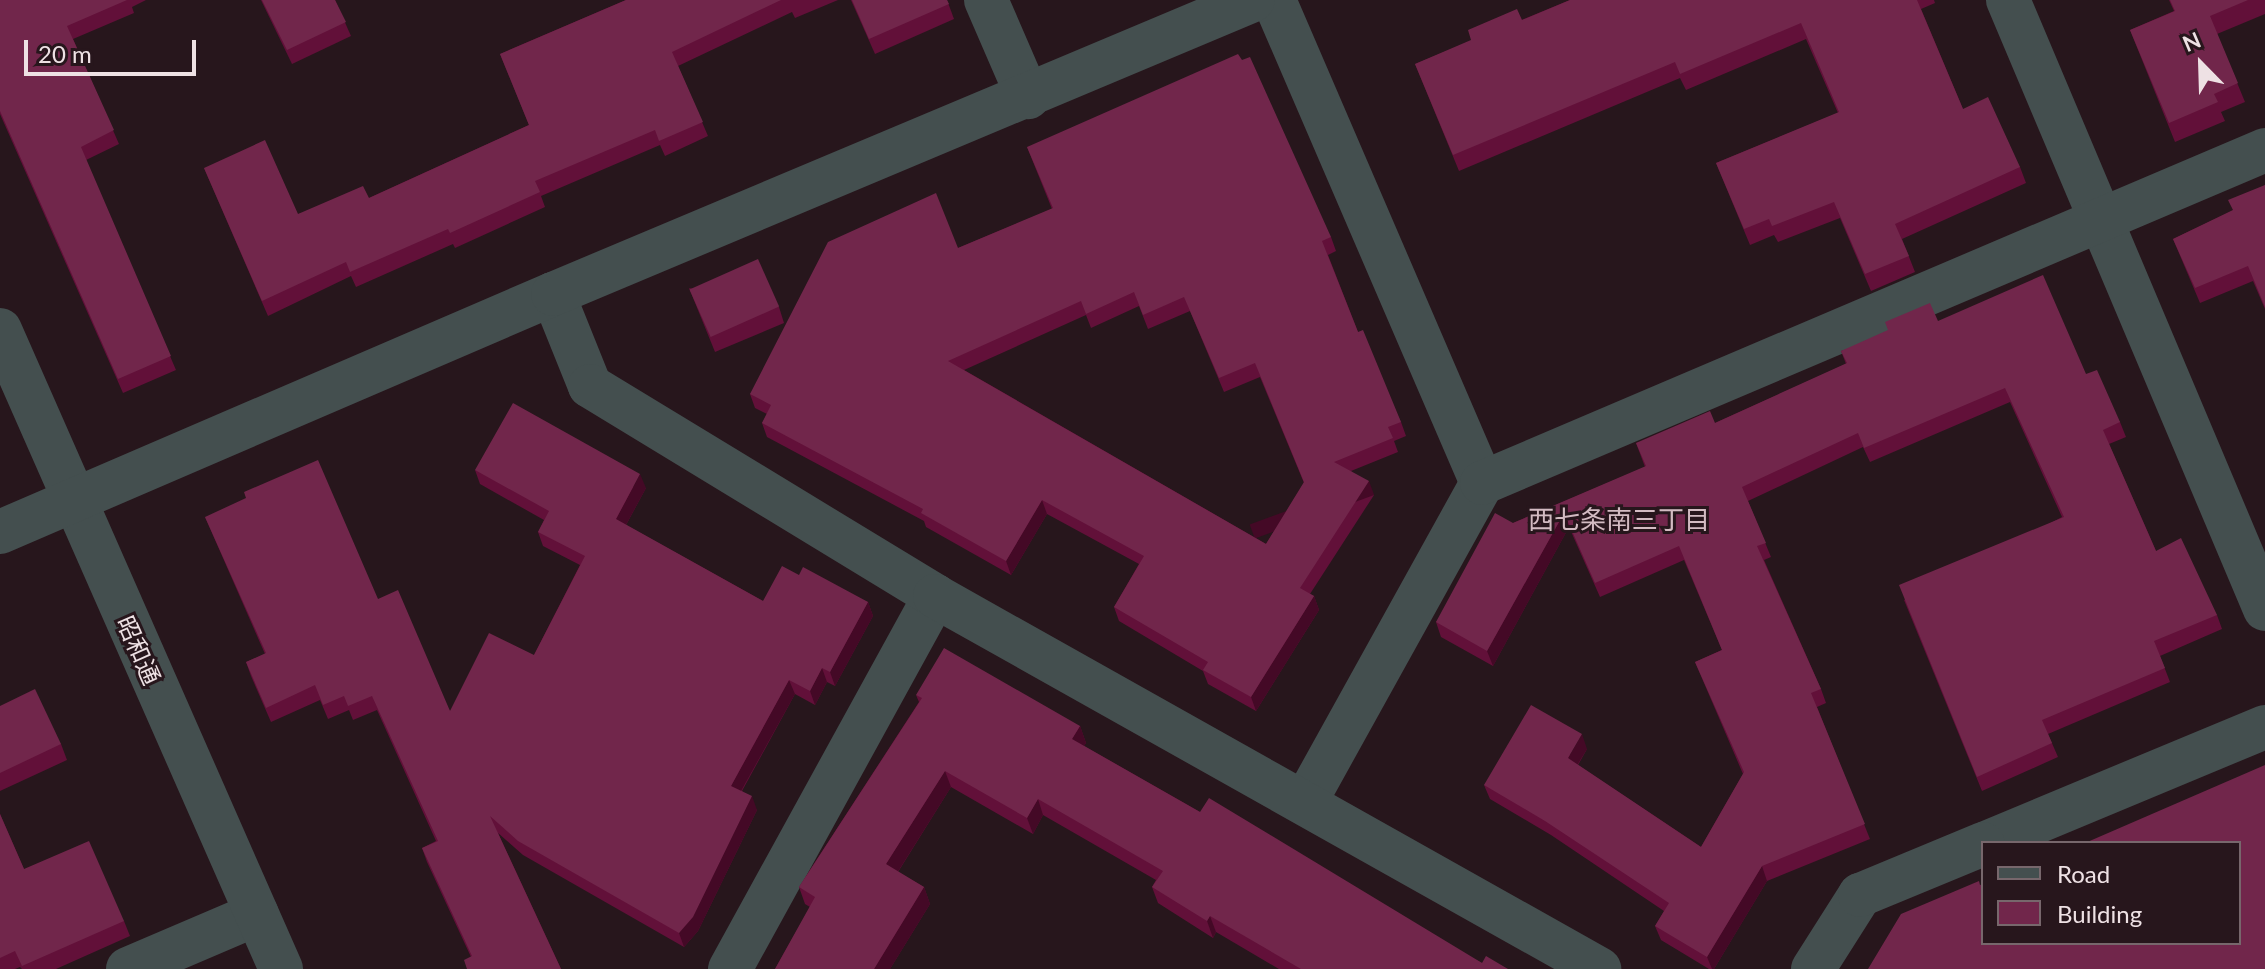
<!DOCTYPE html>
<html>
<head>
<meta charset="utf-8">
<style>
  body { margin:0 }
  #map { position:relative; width:2265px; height:969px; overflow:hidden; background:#27161c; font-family:Lato,"Noto Sans JP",sans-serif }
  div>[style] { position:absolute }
  .minor>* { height:44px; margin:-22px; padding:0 22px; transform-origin:22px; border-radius:22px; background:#444f4f }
  .tertiary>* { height:44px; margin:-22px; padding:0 22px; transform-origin:22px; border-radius:22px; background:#444f4f }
  .wall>* { inset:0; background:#621039 }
  .shaded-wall>* { inset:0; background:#440926; transform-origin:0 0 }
  .building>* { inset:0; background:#71264b; transform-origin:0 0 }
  span { translate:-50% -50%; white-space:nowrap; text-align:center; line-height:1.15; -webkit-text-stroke:6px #27161c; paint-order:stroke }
  .street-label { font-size:24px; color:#eee1e4 }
  .neighbourhood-label { font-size:26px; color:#d3bbc2 }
  .legend { position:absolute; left:1981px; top:841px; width:260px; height:104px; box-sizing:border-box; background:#27161c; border:2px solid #77676c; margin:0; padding:10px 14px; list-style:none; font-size:24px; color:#eee1e4 }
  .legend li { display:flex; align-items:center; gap:16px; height:40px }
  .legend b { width:40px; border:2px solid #77676c }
  .north { position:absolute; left:2161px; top:24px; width:80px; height:80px; -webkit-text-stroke:6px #27161c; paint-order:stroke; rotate:337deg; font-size:22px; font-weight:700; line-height:32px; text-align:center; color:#eee1e4 }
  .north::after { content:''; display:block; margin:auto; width:28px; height:36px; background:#eee1e4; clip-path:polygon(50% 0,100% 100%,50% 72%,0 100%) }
  .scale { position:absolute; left:24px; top:40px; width:172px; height:36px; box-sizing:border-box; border:4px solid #eee1e4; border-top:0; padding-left:10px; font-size:24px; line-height:28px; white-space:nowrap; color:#eee1e4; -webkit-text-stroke:6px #27161c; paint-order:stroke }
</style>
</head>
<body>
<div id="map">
  <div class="minor">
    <div style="left:986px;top:0;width:106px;rotate:66.6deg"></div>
    <div style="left:1274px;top:0;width:526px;rotate:66.7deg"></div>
    <div style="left:1482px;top:483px;width:365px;rotate:119deg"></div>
    <div style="left:2008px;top:0;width:661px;rotate:67.12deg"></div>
    <div style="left:1482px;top:483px;width:851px;rotate:-23.04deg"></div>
    <div style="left:1986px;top:843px;width:302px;rotate:-22.6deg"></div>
    <div style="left:128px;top:969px;width:140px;rotate:-23.1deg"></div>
    <div style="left:730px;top:969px;width:426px;rotate:-61.2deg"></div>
    <div style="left:1813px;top:969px;width:88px;rotate:-57.6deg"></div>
    <div style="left:1860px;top:895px;width:133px;rotate:-22.5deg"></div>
  </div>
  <div class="tertiary">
    <div style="left:553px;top:294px;width:99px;rotate:68.1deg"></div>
    <div style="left:590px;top:386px;width:404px;rotate:31.3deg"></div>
    <div style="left:935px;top:596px;width:762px;rotate:29.32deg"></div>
    <div style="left:0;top:330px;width:698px;rotate:66.26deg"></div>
    <div style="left:0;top:532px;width:602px;rotate:-23.29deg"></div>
    <div style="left:553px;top:294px;width:759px;rotate:-22.78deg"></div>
  </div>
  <div class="wall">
    <div style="clip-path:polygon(0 0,146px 0,132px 7px,134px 13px,73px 39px,119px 144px,86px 160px,176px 370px,123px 393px,0 114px)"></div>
    <div style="clip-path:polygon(261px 0,335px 0,351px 36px,292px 64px)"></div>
    <div style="clip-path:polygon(626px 0,838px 0,795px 18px,792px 12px,678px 66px,708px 136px,665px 156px,660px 145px,541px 196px,545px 207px,455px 248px,453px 244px,356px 287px,351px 276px,268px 316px,204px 168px,298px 214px,369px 198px,529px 125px,500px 54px)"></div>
    <div style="clip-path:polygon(851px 0,947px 0,954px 19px,875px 54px)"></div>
    <div style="clip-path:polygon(1570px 0,1934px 0,1935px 3px,1921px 9px,1963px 109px,2020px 167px,2026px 183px,1902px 239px,1915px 272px,1871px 291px,1840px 218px,1778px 242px,1774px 235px,1750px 245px,1716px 163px,1838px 113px,1806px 39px,1686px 90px,1680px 78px,1459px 171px,1415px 64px)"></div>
    <div style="clip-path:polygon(2169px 0,2265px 0,2265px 14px,2217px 34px,2245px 102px,2221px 112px,2225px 121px,2175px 142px,2130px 30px,2174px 11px)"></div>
    <div style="clip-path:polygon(evenodd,1027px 147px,1331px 237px,1336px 251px,1328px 255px,1358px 332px,1401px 422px,1406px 436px,1394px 441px,1398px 452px,1351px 471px,1374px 495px,1310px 594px,1314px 596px,1319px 610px,1256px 711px,1208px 684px,1203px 671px,1119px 621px,1114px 607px,1139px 564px,1047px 514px,1011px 575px,926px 527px,924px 521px,767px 437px,762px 423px,767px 414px,755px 408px,750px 394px,958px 248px,1052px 209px,1027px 147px,1139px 306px,1148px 329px,1190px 311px,1224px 392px,1260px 377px,1304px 483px,1266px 544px,964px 370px,1086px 315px,1091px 328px,1139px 306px)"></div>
    <div style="clip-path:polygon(2265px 185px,2265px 309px,2253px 281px,2200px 303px,2173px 239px,2232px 211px)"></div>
    <div style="clip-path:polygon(689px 288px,779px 307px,784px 323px,715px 352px)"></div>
    <div style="clip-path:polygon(1938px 321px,2086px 374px,2120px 422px,2126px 437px,2109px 444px,2156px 551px,2217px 615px,2222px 629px,2160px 656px,2170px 682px,2048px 734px,2058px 757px,1982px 791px,1904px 600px,2062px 517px,2010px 402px,1870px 462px,1863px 447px,1748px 501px,1771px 557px,1764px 560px,1821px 689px,1826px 703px,1817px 707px,1870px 839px,1767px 881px,1714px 969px,1709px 969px,1661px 940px,1655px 926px,1664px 911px,1551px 835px,1490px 799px,1484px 785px,1587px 749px,1578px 765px,1701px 847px,1743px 774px,1695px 662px,1722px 650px,1684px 560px,1600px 597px,1569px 527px,1493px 666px,1441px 637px,1436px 622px,1513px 523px,1645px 467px,1636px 443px,1715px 423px,1846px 364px,1841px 351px)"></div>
    <div style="clip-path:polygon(475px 470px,646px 488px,626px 525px,763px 601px,799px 575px,868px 602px,873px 616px,835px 686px,827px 682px,815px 705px,795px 694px,742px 791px,757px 810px,698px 931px,684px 947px,523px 855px,498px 833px,561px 969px,471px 957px,427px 862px,422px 848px,436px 841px,377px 710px,353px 720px,349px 710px,328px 719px,320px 700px,271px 722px,251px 676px,246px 662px,265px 654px,205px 517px,378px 599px,450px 711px,534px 655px,580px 565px,543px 546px,538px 532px,544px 520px,480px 484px)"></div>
    <div style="clip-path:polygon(916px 695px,1080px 726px,1086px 743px,1084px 746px,1200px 812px,1482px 963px,1508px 969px,1279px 969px,1216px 932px,1213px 938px,1158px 903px,1152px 887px,1156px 880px,1043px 815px,1033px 834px,951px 787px,898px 872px,924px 887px,930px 904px,890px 969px,775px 969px,810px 907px,805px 904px,799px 887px,919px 702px)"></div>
    <div style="clip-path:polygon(0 706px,61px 744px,67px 760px,0 791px)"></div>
    <div style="clip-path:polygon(0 814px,24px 869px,124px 921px,130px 936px,56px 969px,22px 969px,20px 967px,15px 969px,0 969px)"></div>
  </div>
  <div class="shaded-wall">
    <div style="clip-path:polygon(640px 474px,646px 488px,621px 534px,616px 519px)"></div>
    <div style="left:1369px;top:481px;width:15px;height:127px;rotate:70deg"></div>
    <div style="clip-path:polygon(1042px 500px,1047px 514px,1011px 575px,1006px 561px)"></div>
    <div style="clip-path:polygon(1564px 513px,1569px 527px,1493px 666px,1487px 651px)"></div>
    <div style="clip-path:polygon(1314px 596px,1319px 610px,1256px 711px,1251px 697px)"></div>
    <div style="clip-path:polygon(868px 602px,873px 616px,835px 686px,830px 672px)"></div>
    <div style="clip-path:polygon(822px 668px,827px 682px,815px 705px,810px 691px)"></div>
    <div style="clip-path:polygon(789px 680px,795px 694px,736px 800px,731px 786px)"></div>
    <div style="clip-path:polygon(1080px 726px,1086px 743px,1078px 755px,1072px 739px)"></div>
    <div style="clip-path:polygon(1582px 734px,1587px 749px,1573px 772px,1568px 758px)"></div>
    <div style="clip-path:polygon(945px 771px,951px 787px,892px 881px,886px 864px)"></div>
    <div style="clip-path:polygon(752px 796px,757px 810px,698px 931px,684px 947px,679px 933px)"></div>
    <div style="clip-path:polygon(1038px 799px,1043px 815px,1033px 834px,1027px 818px)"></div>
    <div style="clip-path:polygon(1762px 866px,1767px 881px,1714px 969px,1712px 969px,1707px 957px)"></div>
    <div style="clip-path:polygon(924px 887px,930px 904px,890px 969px,874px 969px)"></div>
    <div style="clip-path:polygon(1210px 916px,1216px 932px,1213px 938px,1207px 921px)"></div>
  </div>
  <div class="building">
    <div style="clip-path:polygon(0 0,127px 0,67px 26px,114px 130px,81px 147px,171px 356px,118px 379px,0 111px)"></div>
    <div style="clip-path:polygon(262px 0,335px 0,346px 22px,287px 50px)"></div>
    <div style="clip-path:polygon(626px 0,781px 0,672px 52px,703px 122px,659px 141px,655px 130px,535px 181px,540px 192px,450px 233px,448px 229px,350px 272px,346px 262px,262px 301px,204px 168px,265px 140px,298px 214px,363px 186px,369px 198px,529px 125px,500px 54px)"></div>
    <div style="clip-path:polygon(852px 0,947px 0,949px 4px,869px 39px)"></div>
    <div style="clip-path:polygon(1570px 0,1917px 0,1963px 109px,1988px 97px,2020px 167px,1895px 224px,1909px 256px,1865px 274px,1834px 202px,1772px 226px,1769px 219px,1744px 229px,1716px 163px,1839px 112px,1801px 23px,1680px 74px,1675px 62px,1453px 155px,1415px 64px,1471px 40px,1468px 30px,1517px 9px,1522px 20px)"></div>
    <div style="clip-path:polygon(2170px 0,2248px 0,2210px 16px,2238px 83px,2214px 94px,2218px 102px,2169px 123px,2130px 30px,2175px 11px)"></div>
    <div style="clip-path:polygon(evenodd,1238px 54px,1242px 60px,1250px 57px,1331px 237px,1322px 241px,1358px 332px,1363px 330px,1401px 422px,1388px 427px,1393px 438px,1334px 462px,1369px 481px,1300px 588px,1314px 596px,1251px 697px,1203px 670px,1208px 662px,1114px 607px,1144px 556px,1042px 500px,1006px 561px,921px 513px,923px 509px,762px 423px,771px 405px,750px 394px,828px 242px,936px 193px,958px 248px,1053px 208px,1027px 147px,1238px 54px,1134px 292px,1143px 315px,1184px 297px,1219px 378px,1255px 363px,1304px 482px,1266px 544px,948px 361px,1081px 301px,1086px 314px,1134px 292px)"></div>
    <div style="clip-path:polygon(2265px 185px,2265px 307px,2248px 266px,2195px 288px,2173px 239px,2233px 210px,2228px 200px)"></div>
    <div style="left:758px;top:259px;width:52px;height:75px;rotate:66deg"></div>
    <div style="clip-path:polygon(2043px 275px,2086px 374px,2097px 370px,2120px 422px,2103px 430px,2156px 551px,2181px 538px,2217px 615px,2154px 641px,2165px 668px,2042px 720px,2052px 743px,1977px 777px,1899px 585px,2064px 517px,2005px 388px,1864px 448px,1858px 433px,1742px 487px,1766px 543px,1757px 546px,1821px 689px,1811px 693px,1865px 824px,1762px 866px,1707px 957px,1655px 926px,1669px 903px,1545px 821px,1484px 785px,1531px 705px,1582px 734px,1568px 758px,1701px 847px,1744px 772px,1695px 662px,1722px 650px,1679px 546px,1595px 583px,1564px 513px,1487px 651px,1436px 622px,1495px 513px,1513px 523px,1646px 466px,1636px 443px,1710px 411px,1715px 423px,1847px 363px,1841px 351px,1888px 330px,1885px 322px,1930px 303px,1938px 321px)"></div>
    <div style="clip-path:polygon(513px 403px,640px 474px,616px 519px,763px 601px,782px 566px,799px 575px,803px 567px,868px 602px,830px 672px,822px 668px,810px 691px,789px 680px,731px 786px,752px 796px,693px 917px,679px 933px,518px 841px,490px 816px,561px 969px,467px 969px,464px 960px,472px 956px,422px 848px,438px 841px,372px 696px,348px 706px,344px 696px,323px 705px,315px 685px,266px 708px,246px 662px,266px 653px,205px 517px,246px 498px,244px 492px,318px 460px,378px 599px,398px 590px,450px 711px,489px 633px,534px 655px,585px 556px,538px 532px,549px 511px,475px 470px)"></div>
    <div style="clip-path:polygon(944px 648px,1080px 726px,1072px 739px,1200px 812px,1209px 798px,1482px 963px,1486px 956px,1508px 969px,1301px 969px,1210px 916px,1207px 921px,1152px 887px,1163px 871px,1038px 799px,1027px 818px,945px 771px,886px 864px,924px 887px,874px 969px,775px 969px,815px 897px,799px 887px,922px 698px,916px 695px)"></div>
    <div style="clip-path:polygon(35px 689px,61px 744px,0 773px,0 706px)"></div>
    <div style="clip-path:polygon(2265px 765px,2265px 969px,1868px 969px,1901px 914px,1979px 881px,1980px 885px,1983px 884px,1983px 943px,2239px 943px,2239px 843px,2085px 843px)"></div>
    <div style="clip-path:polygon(0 814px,24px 869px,89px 841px,124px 921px,22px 966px,15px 951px,0 958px)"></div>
  </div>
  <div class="street-label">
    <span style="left:139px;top:650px;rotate:66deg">昭和通</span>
  </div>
  <div class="neighbourhood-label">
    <span style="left:1619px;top:520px">西七条南三丁目</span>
  </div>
  <ul class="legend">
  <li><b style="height:10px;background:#444f4f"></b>Road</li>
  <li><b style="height:22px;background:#71264b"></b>Building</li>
  </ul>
  <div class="north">N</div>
  <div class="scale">20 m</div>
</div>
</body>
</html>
